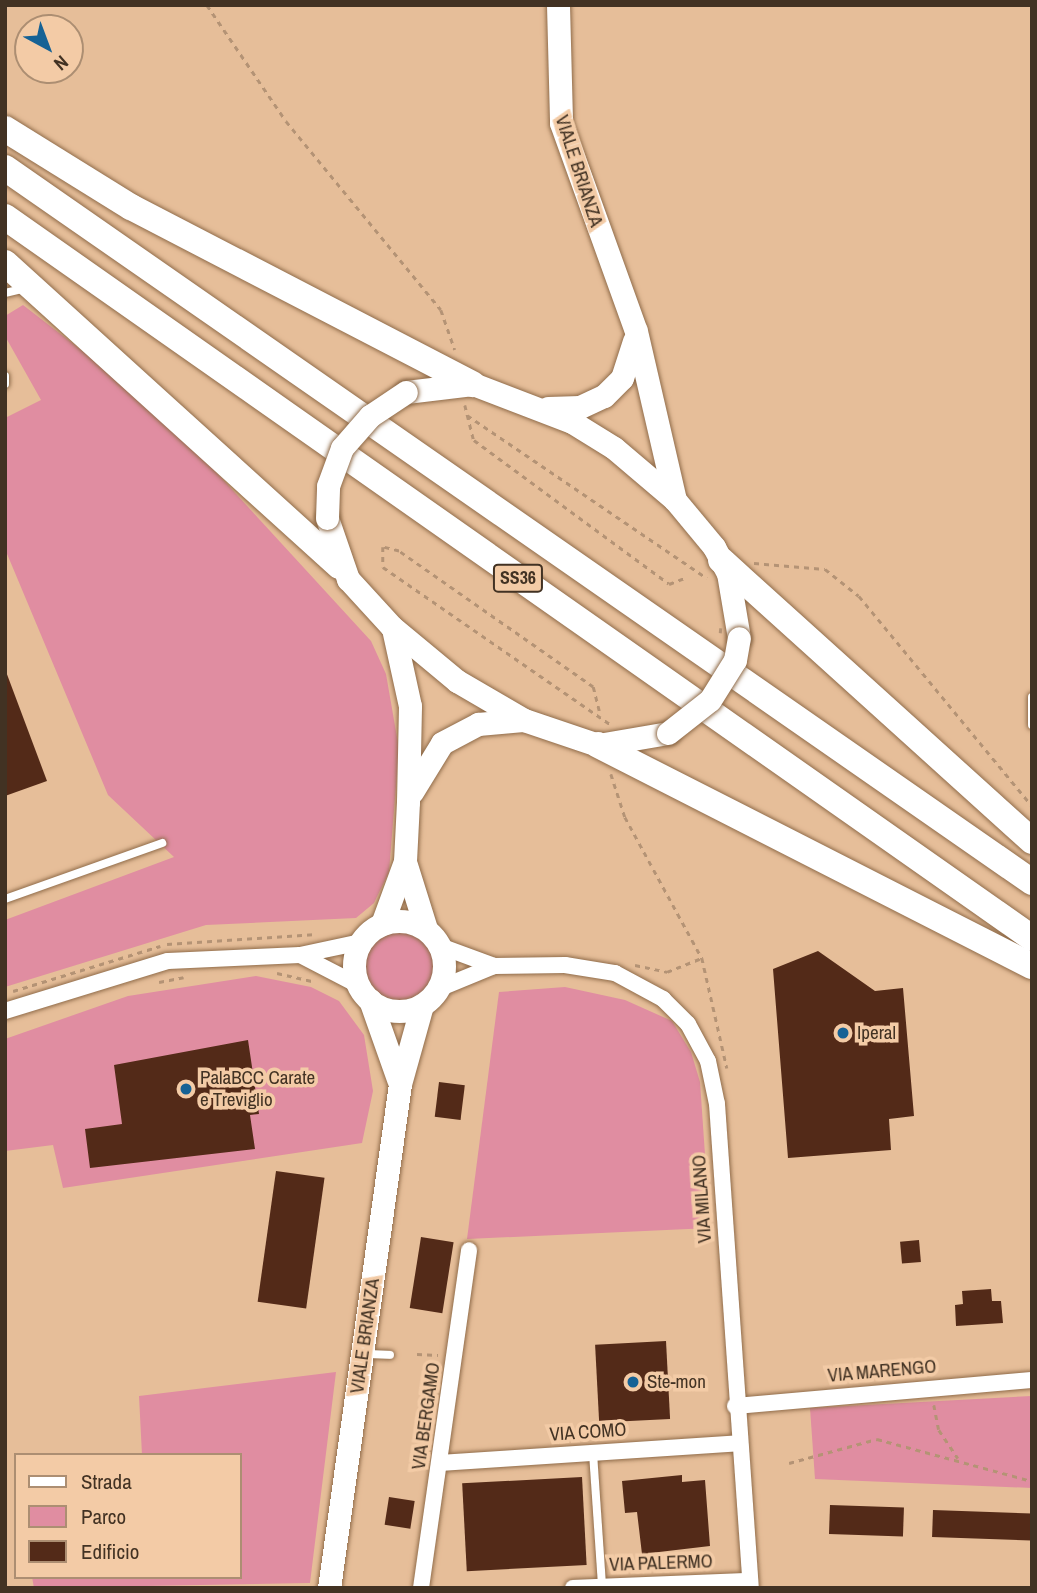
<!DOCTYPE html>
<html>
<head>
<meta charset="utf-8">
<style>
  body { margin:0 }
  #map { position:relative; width:1037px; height:1593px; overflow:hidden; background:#e6be99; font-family:"Archivo Narrow",sans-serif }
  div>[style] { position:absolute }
  .green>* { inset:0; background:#e08da1 }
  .round { border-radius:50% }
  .building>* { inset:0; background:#532a18; transform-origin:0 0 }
  .path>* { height:2.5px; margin-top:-1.25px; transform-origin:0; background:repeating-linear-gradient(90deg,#b49375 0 5px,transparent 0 10px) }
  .roads { filter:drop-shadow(0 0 2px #906c4a) drop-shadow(0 0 2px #906c4a) }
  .service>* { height:8px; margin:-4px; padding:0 4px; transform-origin:4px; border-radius:4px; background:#fff }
  .minor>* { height:16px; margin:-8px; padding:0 8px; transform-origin:8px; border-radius:8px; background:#fff }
  .secondary>* { height:23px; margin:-11.5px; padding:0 11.5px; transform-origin:11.5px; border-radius:11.5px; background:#fff }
  .secondary>.ring { margin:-11.5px; padding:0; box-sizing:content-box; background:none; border:23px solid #fff; border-radius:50% }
  .trunk>* { height:26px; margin:-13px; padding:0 13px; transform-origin:13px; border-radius:13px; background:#fff }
  .path-bridge>* { height:2.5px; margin-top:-1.25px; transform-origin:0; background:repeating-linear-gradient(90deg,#b49375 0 5px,transparent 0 10px) }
  .bridges { filter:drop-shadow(0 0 2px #906c4a) drop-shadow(0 0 2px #906c4a) }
  .secondary-bridge>* { height:23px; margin:-11.5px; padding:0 11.5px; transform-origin:11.5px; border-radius:11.5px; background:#fff }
  .dots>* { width:19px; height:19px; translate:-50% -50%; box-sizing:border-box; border:4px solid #f3cba6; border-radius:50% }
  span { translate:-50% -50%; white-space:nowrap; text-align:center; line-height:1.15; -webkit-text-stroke:7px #f3cba6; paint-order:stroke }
  .shield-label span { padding:2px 5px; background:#f3cba6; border:2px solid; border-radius:5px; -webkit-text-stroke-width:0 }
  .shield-label { font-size:18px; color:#423223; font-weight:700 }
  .street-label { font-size:19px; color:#423223 }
  .poi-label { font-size:19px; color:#423223 }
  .left { translate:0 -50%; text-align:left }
  .frame { position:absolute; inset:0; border:7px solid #423223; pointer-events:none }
  .legend { position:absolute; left:14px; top:1453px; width:228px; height:126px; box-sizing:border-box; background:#f3cba6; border:2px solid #ac8e72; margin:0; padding:9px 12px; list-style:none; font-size:21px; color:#423223 }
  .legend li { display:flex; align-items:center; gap:14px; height:35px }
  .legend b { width:35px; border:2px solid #ac8e72 }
  .north { position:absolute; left:14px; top:14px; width:70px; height:70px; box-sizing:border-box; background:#f3cba6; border:2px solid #ac8e72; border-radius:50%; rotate:139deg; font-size:19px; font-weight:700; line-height:28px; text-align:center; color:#423223 }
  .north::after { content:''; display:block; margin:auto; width:24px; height:32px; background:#166295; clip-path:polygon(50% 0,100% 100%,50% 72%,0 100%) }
</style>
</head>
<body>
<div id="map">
  <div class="green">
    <div style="clip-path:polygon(23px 305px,160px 411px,371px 641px,386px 674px,399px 749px,389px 872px,374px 903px,356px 918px,206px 925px,5px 987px,5px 920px,174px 857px,108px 795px,5px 549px,5px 418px,41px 400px,5px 336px,5px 316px)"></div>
    <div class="round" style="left:364px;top:931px;width:70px;height:70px"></div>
    <div style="clip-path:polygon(256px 976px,311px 987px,339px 1001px,364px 1035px,373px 1091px,362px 1143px,63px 1188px,53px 1145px,5px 1151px,5px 1039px,128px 996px)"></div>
    <div style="clip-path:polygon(565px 987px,625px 1000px,672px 1021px,691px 1052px,700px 1082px,710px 1228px,467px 1239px,499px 992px)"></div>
    <div style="clip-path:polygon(336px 1372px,310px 1583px,34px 1588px,32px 1577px,240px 1577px,240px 1455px,142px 1455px,139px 1396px)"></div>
    <div style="clip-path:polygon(1032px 1396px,1032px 1488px,815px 1479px,810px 1408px)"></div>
  </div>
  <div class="building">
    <div style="clip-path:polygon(5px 669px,47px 781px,5px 796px)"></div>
    <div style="clip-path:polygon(818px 951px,875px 991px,903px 988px,914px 1116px,889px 1119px,891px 1150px,788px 1158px,773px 969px)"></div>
    <div style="clip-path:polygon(248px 1040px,259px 1114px,250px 1115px,255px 1149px,90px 1168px,85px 1129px,122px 1124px,114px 1065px)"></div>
    <div style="left:439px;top:1082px;width:26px;height:35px;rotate:7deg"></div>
    <div style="left:276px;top:1171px;width:49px;height:132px;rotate:8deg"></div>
    <div style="left:421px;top:1237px;width:33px;height:72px;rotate:9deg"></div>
    <div style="left:919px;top:1240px;width:22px;height:19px;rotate:85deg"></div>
    <div style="clip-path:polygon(991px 1289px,992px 1301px,1001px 1301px,1003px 1323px,956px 1326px,955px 1305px,963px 1304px,962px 1291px)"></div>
    <div style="left:666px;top:1341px;width:78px;height:71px;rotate:87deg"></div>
    <div style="clip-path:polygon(682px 1475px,682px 1482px,705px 1480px,710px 1546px,642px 1554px,637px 1512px,625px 1513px,622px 1481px)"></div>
    <div style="left:582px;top:1477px;width:88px;height:120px;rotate:87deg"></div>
    <div style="left:389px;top:1497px;width:26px;height:28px;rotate:9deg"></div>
    <div style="left:830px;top:1505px;width:74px;height:29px;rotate:2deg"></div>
    <div style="left:933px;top:1510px;width:99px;height:27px;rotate:2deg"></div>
  </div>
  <div class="path">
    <div style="left:207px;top:5px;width:140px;rotate:55.7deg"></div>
    <div style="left:286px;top:121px;width:244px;rotate:50.6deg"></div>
    <div style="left:441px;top:310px;width:42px;rotate:70.7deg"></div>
    <div style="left:465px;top:405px;width:36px;rotate:76deg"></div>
    <div style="left:474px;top:440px;width:242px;rotate:36.4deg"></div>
    <div style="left:669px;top:584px;width:19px;rotate:-21deg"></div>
    <div style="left:467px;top:415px;width:290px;rotate:34.2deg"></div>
    <div style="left:754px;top:563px;width:71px;rotate:4.8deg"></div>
    <div style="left:825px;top:569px;width:43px;rotate:38.5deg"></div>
    <div style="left:859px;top:596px;width:272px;rotate:50.5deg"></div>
    <div style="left:599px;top:711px;width:25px;rotate:-104deg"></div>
    <div style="left:593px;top:687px;width:237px;rotate:-145deg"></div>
    <div style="left:399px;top:551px;width:16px;rotate:-166deg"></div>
    <div style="left:383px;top:547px;width:20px;rotate:90deg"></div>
    <div style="left:383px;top:567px;width:276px;rotate:34.7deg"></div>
    <div style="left:611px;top:774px;width:45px;rotate:72deg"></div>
    <div style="left:625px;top:817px;width:161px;rotate:61.4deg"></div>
    <div style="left:702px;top:958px;width:113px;rotate:77.2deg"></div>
    <div style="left:167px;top:944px;width:150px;rotate:-3.8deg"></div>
    <div style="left:635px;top:965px;width:33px;rotate:12deg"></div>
    <div style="left:667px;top:972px;width:38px;rotate:-22deg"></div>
    <div style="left:277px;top:973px;width:39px;rotate:13deg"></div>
    <div style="left:159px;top:982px;width:25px;rotate:-11deg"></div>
    <div style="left:13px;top:991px;width:154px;rotate:-17deg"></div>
    <div style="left:417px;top:1354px;width:21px;rotate:3deg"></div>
    <div style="left:934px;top:1405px;width:25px;rotate:79deg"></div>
    <div style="left:939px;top:1430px;width:34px;rotate:56deg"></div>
    <div style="left:789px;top:1463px;width:91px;rotate:-15.3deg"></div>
    <div style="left:877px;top:1439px;width:161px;rotate:15.2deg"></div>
  </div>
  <div class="roads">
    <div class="service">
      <div style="left:5px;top:293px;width:17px;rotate:-13deg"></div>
      <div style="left:5px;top:376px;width:8px;rotate:90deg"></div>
      <div style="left:1032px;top:697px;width:28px;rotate:90deg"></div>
      <div style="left:5px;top:899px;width:167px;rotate:-19.6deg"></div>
      <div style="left:365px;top:1354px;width:25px;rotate:2deg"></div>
      <div style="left:593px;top:1453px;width:133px;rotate:86.1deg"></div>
    </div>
    <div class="minor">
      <div style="left:440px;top:946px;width:58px;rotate:20.3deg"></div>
      <div style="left:300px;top:955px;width:65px;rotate:27.3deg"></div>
      <div style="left:438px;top:989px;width:61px;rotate:-22.3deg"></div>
      <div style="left:494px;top:966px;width:71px;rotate:-0.8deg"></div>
      <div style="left:565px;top:965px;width:51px;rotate:9.1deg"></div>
      <div style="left:615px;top:973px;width:55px;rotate:28.4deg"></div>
      <div style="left:663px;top:999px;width:35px;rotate:45deg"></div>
      <div style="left:688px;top:1024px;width:42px;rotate:61.6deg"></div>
      <div style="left:708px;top:1061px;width:44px;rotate:78.2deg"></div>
      <div style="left:717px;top:1104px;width:485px;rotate:86deg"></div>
      <div style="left:5px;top:1011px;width:170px;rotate:-17.1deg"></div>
      <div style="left:168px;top:961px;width:132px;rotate:-2.6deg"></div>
      <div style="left:300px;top:955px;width:62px;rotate:-12deg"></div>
      <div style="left:735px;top:1406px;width:298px;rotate:-5deg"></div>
      <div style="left:440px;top:1463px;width:299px;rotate:-3.8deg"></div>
      <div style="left:421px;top:1588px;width:341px;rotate:-81.9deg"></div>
      <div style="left:573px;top:1588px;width:177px;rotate:-2.3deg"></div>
    </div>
    <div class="secondary">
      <div style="left:558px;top:5px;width:118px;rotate:88.5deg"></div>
      <div style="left:561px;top:123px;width:221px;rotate:70.2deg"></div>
      <div style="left:636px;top:331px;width:173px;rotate:77deg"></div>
      <div style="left:406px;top:392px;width:67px;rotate:-6.8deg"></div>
      <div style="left:473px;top:384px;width:106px;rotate:21deg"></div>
      <div style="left:572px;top:422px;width:49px;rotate:31.8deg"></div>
      <div style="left:614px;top:448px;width:80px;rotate:40.4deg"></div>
      <div style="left:675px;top:500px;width:61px;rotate:50.3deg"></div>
      <div style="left:714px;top:547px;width:30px;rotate:62deg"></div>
      <div style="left:728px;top:573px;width:66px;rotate:80.4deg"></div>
      <div style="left:548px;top:408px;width:32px;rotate:-2deg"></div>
      <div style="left:580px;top:407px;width:26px;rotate:-25deg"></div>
      <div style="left:604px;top:396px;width:25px;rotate:-45deg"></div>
      <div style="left:622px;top:378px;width:39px;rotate:-72deg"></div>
      <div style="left:327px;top:518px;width:65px;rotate:71deg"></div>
      <div style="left:348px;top:579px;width:65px;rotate:47.5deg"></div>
      <div style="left:392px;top:627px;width:85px;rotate:39.7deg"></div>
      <div style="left:457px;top:681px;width:78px;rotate:30.2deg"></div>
      <div style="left:524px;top:720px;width:78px;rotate:18.7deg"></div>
      <div style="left:598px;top:745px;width:71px;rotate:-9.7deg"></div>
      <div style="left:412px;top:792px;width:57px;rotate:-58.5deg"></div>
      <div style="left:442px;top:743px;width:41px;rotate:-27.8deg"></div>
      <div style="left:478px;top:724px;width:45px;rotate:-5.1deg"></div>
      <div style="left:406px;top:865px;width:67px;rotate:72.6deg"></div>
      <div class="ring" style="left:354px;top:921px;width:67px;height:67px"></div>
      <div style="left:382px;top:924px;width:67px;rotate:-69.9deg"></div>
      <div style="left:405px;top:861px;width:59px;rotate:-87.1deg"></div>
      <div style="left:408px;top:802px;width:96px;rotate:-88.8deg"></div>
      <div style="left:410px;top:706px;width:79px;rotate:-102.4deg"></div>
      <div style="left:370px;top:1000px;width:84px;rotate:70.5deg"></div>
      <div style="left:329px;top:1588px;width:509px;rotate:-81.98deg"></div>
      <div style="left:400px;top:1084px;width:82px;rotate:-74.4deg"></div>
    </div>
    <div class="trunk">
      <div style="left:5px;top:129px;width:148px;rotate:31.8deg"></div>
      <div style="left:131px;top:207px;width:385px;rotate:27.4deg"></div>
      <div style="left:5px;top:168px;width:1251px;rotate:34.81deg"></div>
      <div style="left:5px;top:217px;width:1255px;rotate:35.07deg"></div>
      <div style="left:5px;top:263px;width:451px;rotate:42.2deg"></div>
      <div style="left:721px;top:560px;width:419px;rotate:42.1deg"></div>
      <div style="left:598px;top:745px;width:487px;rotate:27deg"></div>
    </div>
  </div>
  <div class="path-bridge">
    <div style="left:720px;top:633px;width:10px;rotate:-84deg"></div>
  </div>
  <div class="bridges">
    <div class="secondary-bridge">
      <div style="left:327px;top:518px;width:32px;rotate:-88deg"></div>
      <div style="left:328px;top:486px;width:40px;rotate:-69.8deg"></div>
      <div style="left:342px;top:448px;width:43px;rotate:-48.8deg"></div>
      <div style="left:370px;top:416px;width:43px;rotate:-33.7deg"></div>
      <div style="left:668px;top:733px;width:53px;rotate:-38.2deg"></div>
      <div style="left:710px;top:700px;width:47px;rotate:-58deg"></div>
      <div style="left:735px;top:660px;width:22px;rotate:-80deg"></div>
    </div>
  </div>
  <div class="dots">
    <div style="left:843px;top:1033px;background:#166295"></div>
    <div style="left:186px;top:1089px;background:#166295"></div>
    <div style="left:633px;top:1382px;background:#166295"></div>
  </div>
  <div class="shield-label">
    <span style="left:518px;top:578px">SS36</span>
  </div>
  <div class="street-label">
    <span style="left:579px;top:171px;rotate:72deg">VIALE BRIANZA</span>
    <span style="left:702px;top:1199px;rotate:-94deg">VIA MILANO</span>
    <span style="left:365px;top:1336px;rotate:-82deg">VIALE BRIANZA</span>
    <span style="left:882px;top:1371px;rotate:-5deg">VIA MARENGO</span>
    <span style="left:426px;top:1416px;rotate:-82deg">VIA BERGAMO</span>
    <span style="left:588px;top:1432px;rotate:-4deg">VIA COMO</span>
    <span style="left:661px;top:1563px;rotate:-2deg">VIA PALERMO</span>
  </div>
  <div class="poi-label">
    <span class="left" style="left:857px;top:1033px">Iperal</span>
    <span class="left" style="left:200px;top:1089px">PalaBCC Carate<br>e Treviglio</span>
    <span class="left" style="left:647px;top:1382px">Ste-mon</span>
  </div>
  <div class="frame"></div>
  <ul class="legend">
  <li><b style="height:9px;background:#fff"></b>Strada</li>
  <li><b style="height:19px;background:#e08da1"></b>Parco</li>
  <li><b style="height:19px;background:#532a18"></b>Edificio</li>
  </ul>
  <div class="north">N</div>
</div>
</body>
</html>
